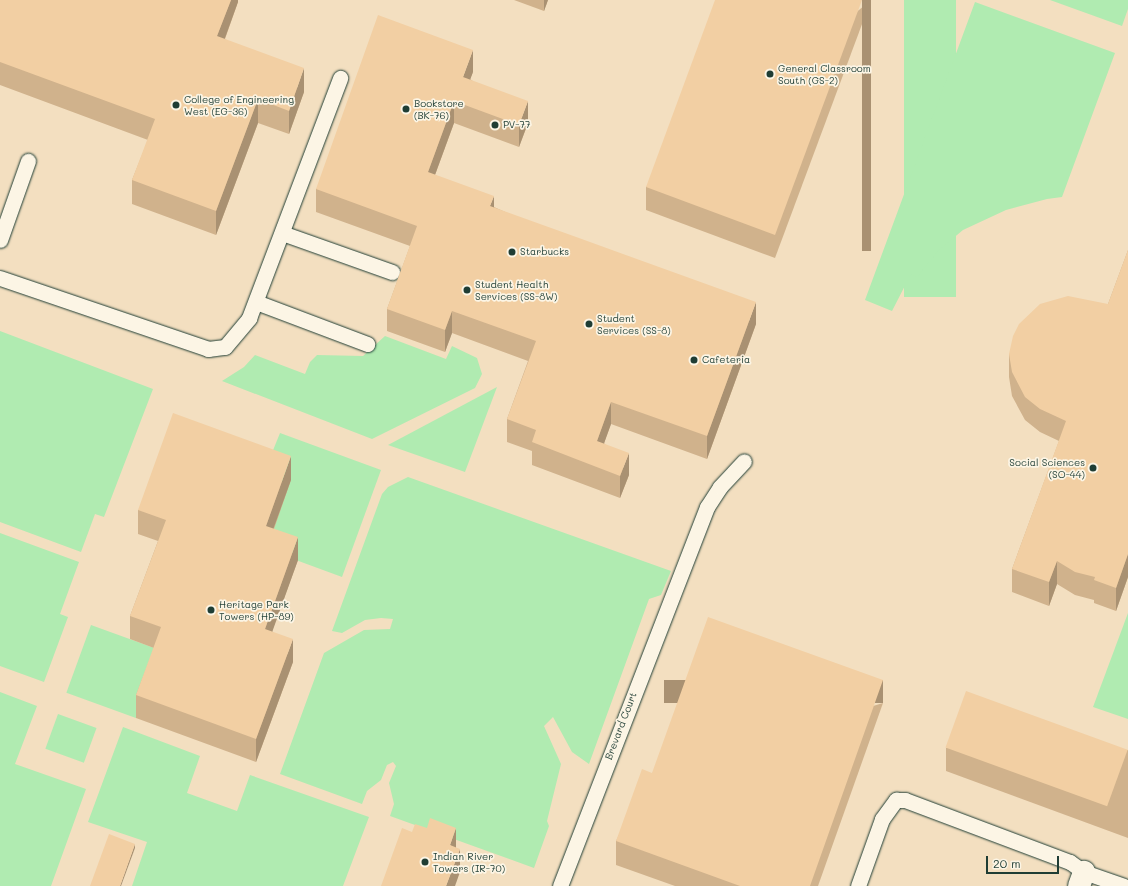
<!DOCTYPE html>
<html>
<head>
<meta charset="utf-8">
<style>
  body { margin:0 }
  #map { position:relative; width:1128px; height:886px; overflow:hidden; background:#f9ead1; font-family:Mali,sans-serif }
  div>[style] { position:absolute }
  .built>* { inset:0; background:#f3dfc0; transform-origin:0 0 }
  .green>* { inset:0; background:#b0ebb1; transform-origin:0 0 }
  .roads { filter:drop-shadow(0 0 1px #1f3d34) drop-shadow(0 0 1px #1f3d34) }
  .lane>* { height:15px; margin:-7.5px; padding:0 7.5px; transform-origin:7.5px; border-radius:7.5px; background:#fcf5e5 }
  .street>* { height:22px; margin:-11px; padding:0 11px; transform-origin:11px; border-radius:11px; background:#fcf5e5 }
  .wall>* { inset:0; background:#d0b28c }
  .shaded-wall>* { inset:0; background:#a99172; transform-origin:0 0 }
  .building>* { inset:0; background:#f2cfa3; transform-origin:0 0 }
  .dots>* { width:11px; height:11px; translate:-50% -50%; box-sizing:border-box; border:2px solid #fcf5e5; border-radius:50% }
  span { translate:-50% -50%; white-space:nowrap; text-align:center; line-height:1.15; -webkit-text-stroke:3.5px #fcf5e5; paint-order:stroke }
  .poi-label { font-size:10px; color:#1f3d34 }
  .left { translate:0 -50%; text-align:left }
  .right { translate:-100% -50%; text-align:right }
  .street-label { font-size:10px; color:#1f3d34 }
  .scale { position:absolute; left:986px; top:856px; width:73px; height:18px; box-sizing:border-box; border:2px solid #1f3d34; border-top:0; padding-left:5px; font-size:12px; line-height:14px; white-space:nowrap; color:#1f3d34; -webkit-text-stroke:3px #fcf5e5; paint-order:stroke }
</style>
</head>
<body>
<div id="map">
  <div class="built">
    <div style="left:0;top:0;width:1128px;height:886px"></div>
  </div>
  <div class="green">
    <div style="left:904px;top:0;width:52px;height:297px"></div>
    <div style="clip-path:polygon(1050px 0,1128px 0,1128px 9px,1122px 26px)"></div>
    <div style="clip-path:polygon(975px 2px,1115px 53px,1062px 197px,1047px 199px,1006px 210px,963px 230px,939px 250px,917px 277px,911px 274px,892px 311px,865px 300px)"></div>
    <div style="clip-path:polygon(0 331px,153px 389px,104px 517px,95px 514px,81px 552px,0 522px)"></div>
    <div style="clip-path:polygon(385px 336px,446px 359px,452px 346px,477px 358px,482px 374px,475px 388px,372px 439px,222px 381px,244px 367px,255px 355px,305px 374px,310px 362px,317px 355px,363px 356px)"></div>
    <div style="clip-path:polygon(497px 387px,465px 472px,388px 445px)"></div>
    <div style="clip-path:polygon(280px 433px,381px 470px,342px 577px,266px 549px,265px 470px)"></div>
    <div style="clip-path:polygon(408px 477px,671px 571px,661px 595px,649px 599px,589px 764px,572px 752px,553px 717px,544px 726px,561px 764px,547px 821px,549px 826px,534px 868px,390px 816px,394px 804px,389px 783px,396px 766px,393px 762px,387px 765px,381px 780px,367px 791px,362px 804px,280px 774px,324px 653px,364px 630px,390px 629px,393px 619px,381px 618px,365px 620px,342px 633px,332px 631px,382px 494px,388px 487px)"></div>
    <div style="clip-path:polygon(0 533px,79px 562px,60px 614px,68px 617px,44px 682px,0 666px)"></div>
    <div style="clip-path:polygon(1128px 613px,1128px 719px,1093px 707px)"></div>
    <div style="left:91px;top:625px;width:74px;height:72px;rotate:20deg"></div>
    <div style="clip-path:polygon(0 692px,37px 706px,15px 764px,86px 789px,51px 886px,0 886px)"></div>
    <div style="left:58px;top:714px;width:41px;height:37px;rotate:20deg"></div>
    <div style="clip-path:polygon(123px 727px,200px 756px,187px 793px,237px 811px,250px 775px,369px 817px,343px 886px,132px 886px,147px 842px,88px 822px)"></div>
  </div>
  <div class="roads">
    <div class="lane">
      <div style="left:282px;top:233px;width:117px;rotate:19.5deg"></div>
      <div style="left:0;top:240px;width:84px;rotate:-70.5deg"></div>
      <div style="left:0;top:278px;width:220px;rotate:18.8deg"></div>
      <div style="left:208px;top:349px;width:17px;rotate:-7deg"></div>
      <div style="left:225px;top:347px;width:38px;rotate:-50deg"></div>
      <div style="left:249px;top:318px;width:257px;rotate:-69.2deg"></div>
      <div style="left:256px;top:302px;width:119px;rotate:20.7deg"></div>
      <div style="left:560px;top:886px;width:407px;rotate:-68.8deg"></div>
      <div style="left:707px;top:507px;width:24px;rotate:-57deg"></div>
      <div style="left:720px;top:487px;width:35px;rotate:-47deg"></div>
      <div style="left:858px;top:886px;width:71px;rotate:-70.3deg"></div>
      <div style="left:882px;top:819px;width:24px;rotate:-54deg"></div>
      <div style="left:896px;top:800px;width:9px"></div>
      <div style="left:905px;top:800px;width:176px;rotate:20.6deg"></div>
      <div style="left:1070px;top:862px;width:17px;rotate:36deg"></div>
      <div style="left:1084px;top:872px;width:42px;rotate:19.3deg"></div>
    </div>
    <div class="street">
      <div style="left:1079px;top:886px;width:15px;rotate:-70deg"></div>
    </div>
  </div>
  <div class="wall">
    <div style="clip-path:polygon(0 0,238px 0,238px 2px,225px 39px,304px 92px,289px 134px,258px 123px,216px 235px,132px 204px,132px 180px,148px 140px,0 85px)"></div>
    <div style="clip-path:polygon(514px 0,548px 0,544px 11px)"></div>
    <div style="clip-path:polygon(871px 0,775px 258px,646px 210px,646px 187px)"></div>
    <div style="clip-path:polygon(473px 72px,470px 79px,528px 123px,519px 147px,454px 123px,435px 175px,494px 207px,756px 324px,707px 459px,611px 424px,604px 443px,629px 475px,620px 498px,532px 465px,532px 451px,507px 442px,507px 419px,528px 361px,452px 333px,445px 352px,387px 331px,387px 309px,410px 246px,316px 212px,316px 189px)"></div>
    <div style="clip-path:polygon(1128px 250px,1128px 577px,1116px 611px,1094px 603px,1094px 600px,1075px 595px,1057px 584px,1049px 606px,1012px 592px,1012px 569px,1059px 441px,1040px 432px,1025px 420px,1012px 396px,1009px 377px,1009px 354px,1108px 304px)"></div>
    <div style="clip-path:polygon(291px 480px,274px 529px,298px 560px,272px 631px,293px 662px,256px 762px,136px 718px,136px 695px,154px 648px,130px 639px,130px 616px,158px 541px,138px 534px,138px 510px)"></div>
    <div style="clip-path:polygon(883px 703px,818px 886px,675px 886px,616px 865px,616px 841px,652px 773px)"></div>
    <div style="clip-path:polygon(946px 748px,1128px 750px,1128px 838px,946px 771px)"></div>
  </div>
  <div class="shaded-wall">
    <div style="clip-path:polygon(231px 0,238px 0,238px 2px,217px 60px,217px 36px)"></div>
    <div style="clip-path:polygon(544px 0,548px 0,544px 11px)"></div>
    <div style="left:862px;top:0;width:9px;height:251px"></div>
    <div style="clip-path:polygon(473px 50px,473px 72px,463px 99px,463px 77px)"></div>
    <div style="clip-path:polygon(304px 68px,304px 92px,289px 134px,289px 111px)"></div>
    <div style="clip-path:polygon(258px 99px,258px 123px,216px 235px,216px 211px)"></div>
    <div style="clip-path:polygon(454px 101px,454px 123px,428px 194px,428px 172px)"></div>
    <div style="clip-path:polygon(528px 101px,528px 123px,519px 147px,519px 125px)"></div>
    <div style="clip-path:polygon(494px 196px,494px 219px,490px 206px)"></div>
    <div style="clip-path:polygon(756px 302px,756px 324px,707px 459px,707px 436px)"></div>
    <div style="clip-path:polygon(452px 311px,452px 333px,445px 352px,445px 330px)"></div>
    <div style="clip-path:polygon(611px 402px,611px 424px,597px 463px,597px 441px)"></div>
    <div style="clip-path:polygon(629px 453px,629px 475px,620px 498px,620px 476px)"></div>
    <div style="clip-path:polygon(291px 456px,291px 480px,266px 549px,266px 526px)"></div>
    <div style="clip-path:polygon(298px 537px,298px 560px,265px 652px,265px 629px)"></div>
    <div style="clip-path:polygon(1128px 554px,1128px 577px,1116px 611px,1116px 588px)"></div>
    <div style="clip-path:polygon(1057px 561px,1057px 584px,1049px 606px,1049px 582px)"></div>
    <div style="clip-path:polygon(293px 639px,293px 662px,256px 762px,256px 739px)"></div>
    <div style="left:883px;top:680px;width:23px;height:219px;rotate:90deg"></div>
    <div style="clip-path:polygon(456px 828px,456px 851px,450px 845px)"></div>
    <div style="clip-path:polygon(135px 844px,135px 848px,121px 886px,120px 886px)"></div>
    <div style="clip-path:polygon(460px 849px,460px 872px,455px 886px,446px 886px)"></div>
  </div>
  <div class="building">
    <div style="clip-path:polygon(0 0,231px 0,217px 36px,304px 68px,289px 111px,258px 99px,216px 211px,132px 180px,155px 119px,0 62px)"></div>
    <div style="clip-path:polygon(715px 0,862px 0,775px 235px,646px 187px)"></div>
    <div style="clip-path:polygon(378px 15px,473px 50px,463px 77px,528px 101px,519px 125px,454px 101px,428px 172px,494px 196px,490px 206px,756px 302px,707px 436px,611px 402px,597px 441px,629px 453px,620px 476px,532px 442px,536px 430px,507px 419px,536px 341px,452px 311px,445px 330px,387px 309px,417px 226px,316px 189px)"></div>
    <div style="clip-path:polygon(1128px 250px,1128px 554px,1116px 588px,1094px 580px,1095px 577px,1075px 572px,1057px 561px,1049px 582px,1012px 569px,1066px 421px,1040px 409px,1025px 397px,1012px 372px,1009px 354px,1013px 336px,1019px 324px,1040px 304px,1068px 296px,1108px 304px)"></div>
    <div style="clip-path:polygon(173px 413px,291px 456px,266px 526px,298px 537px,265px 629px,293px 639px,256px 739px,136px 695px,161px 627px,130px 616px,166px 520px,138px 510px)"></div>
    <div style="clip-path:polygon(708px 617px,883px 680px,810px 886px,740px 886px,616px 841px,642px 769px,652px 773px)"></div>
    <div style="left:966px;top:691px;width:172px;height:60px;rotate:20deg"></div>
    <div style="clip-path:polygon(430px 818px,456px 828px,450px 845px,460px 849px,446px 886px,381px 886px,402px 828px,412px 832px,415px 824px,427px 828px)"></div>
    <div style="clip-path:polygon(109px 834px,135px 844px,120px 886px,90px 886px)"></div>
  </div>
  <div class="dots">
    <div style="left:770px;top:74px;background:#1f3d34"></div>
    <div style="left:176px;top:105px;background:#1f3d34"></div>
    <div style="left:406px;top:109px;background:#1f3d34"></div>
    <div style="left:495px;top:125px;background:#1f3d34"></div>
    <div style="left:512px;top:252px;background:#1f3d34"></div>
    <div style="left:467px;top:290px;background:#1f3d34"></div>
    <div style="left:589px;top:324px;background:#1f3d34"></div>
    <div style="left:694px;top:360px;background:#1f3d34"></div>
    <div style="left:1093px;top:468px;background:#1f3d34"></div>
    <div style="left:211px;top:610px;background:#1f3d34"></div>
    <div style="left:425px;top:862px;background:#1f3d34"></div>
  </div>
  <div class="poi-label">
    <span class="left" style="left:778px;top:74px">General Classroom<br>South (GS-2)</span>
    <span class="left" style="left:184px;top:105px">College of Engineering<br>West (EG-36)</span>
    <span class="left" style="left:414px;top:109px">Bookstore<br>(BK-76)</span>
    <span class="left" style="left:503px;top:125px">PV-77</span>
    <span class="left" style="left:520px;top:252px">Starbucks</span>
    <span class="left" style="left:475px;top:290px">Student Health<br>Services (SS-8W)</span>
    <span class="left" style="left:597px;top:324px">Student<br>Services (SS-8)</span>
    <span class="left" style="left:702px;top:360px">Cafeteria</span>
    <span class="right" style="left:1085px;top:468px">Social Sciences<br>(SO-44)</span>
    <span class="left" style="left:219px;top:610px">Heritage Park<br>Towers (HP-89)</span>
    <span class="left" style="left:433px;top:862px">Indian River<br>Towers (IR-70)</span>
  </div>
  <div class="street-label">
    <span style="left:621px;top:726px;rotate:-69deg">Brevard Court</span>
  </div>
  <div class="scale">20 m</div>
</div>
</body>
</html>
